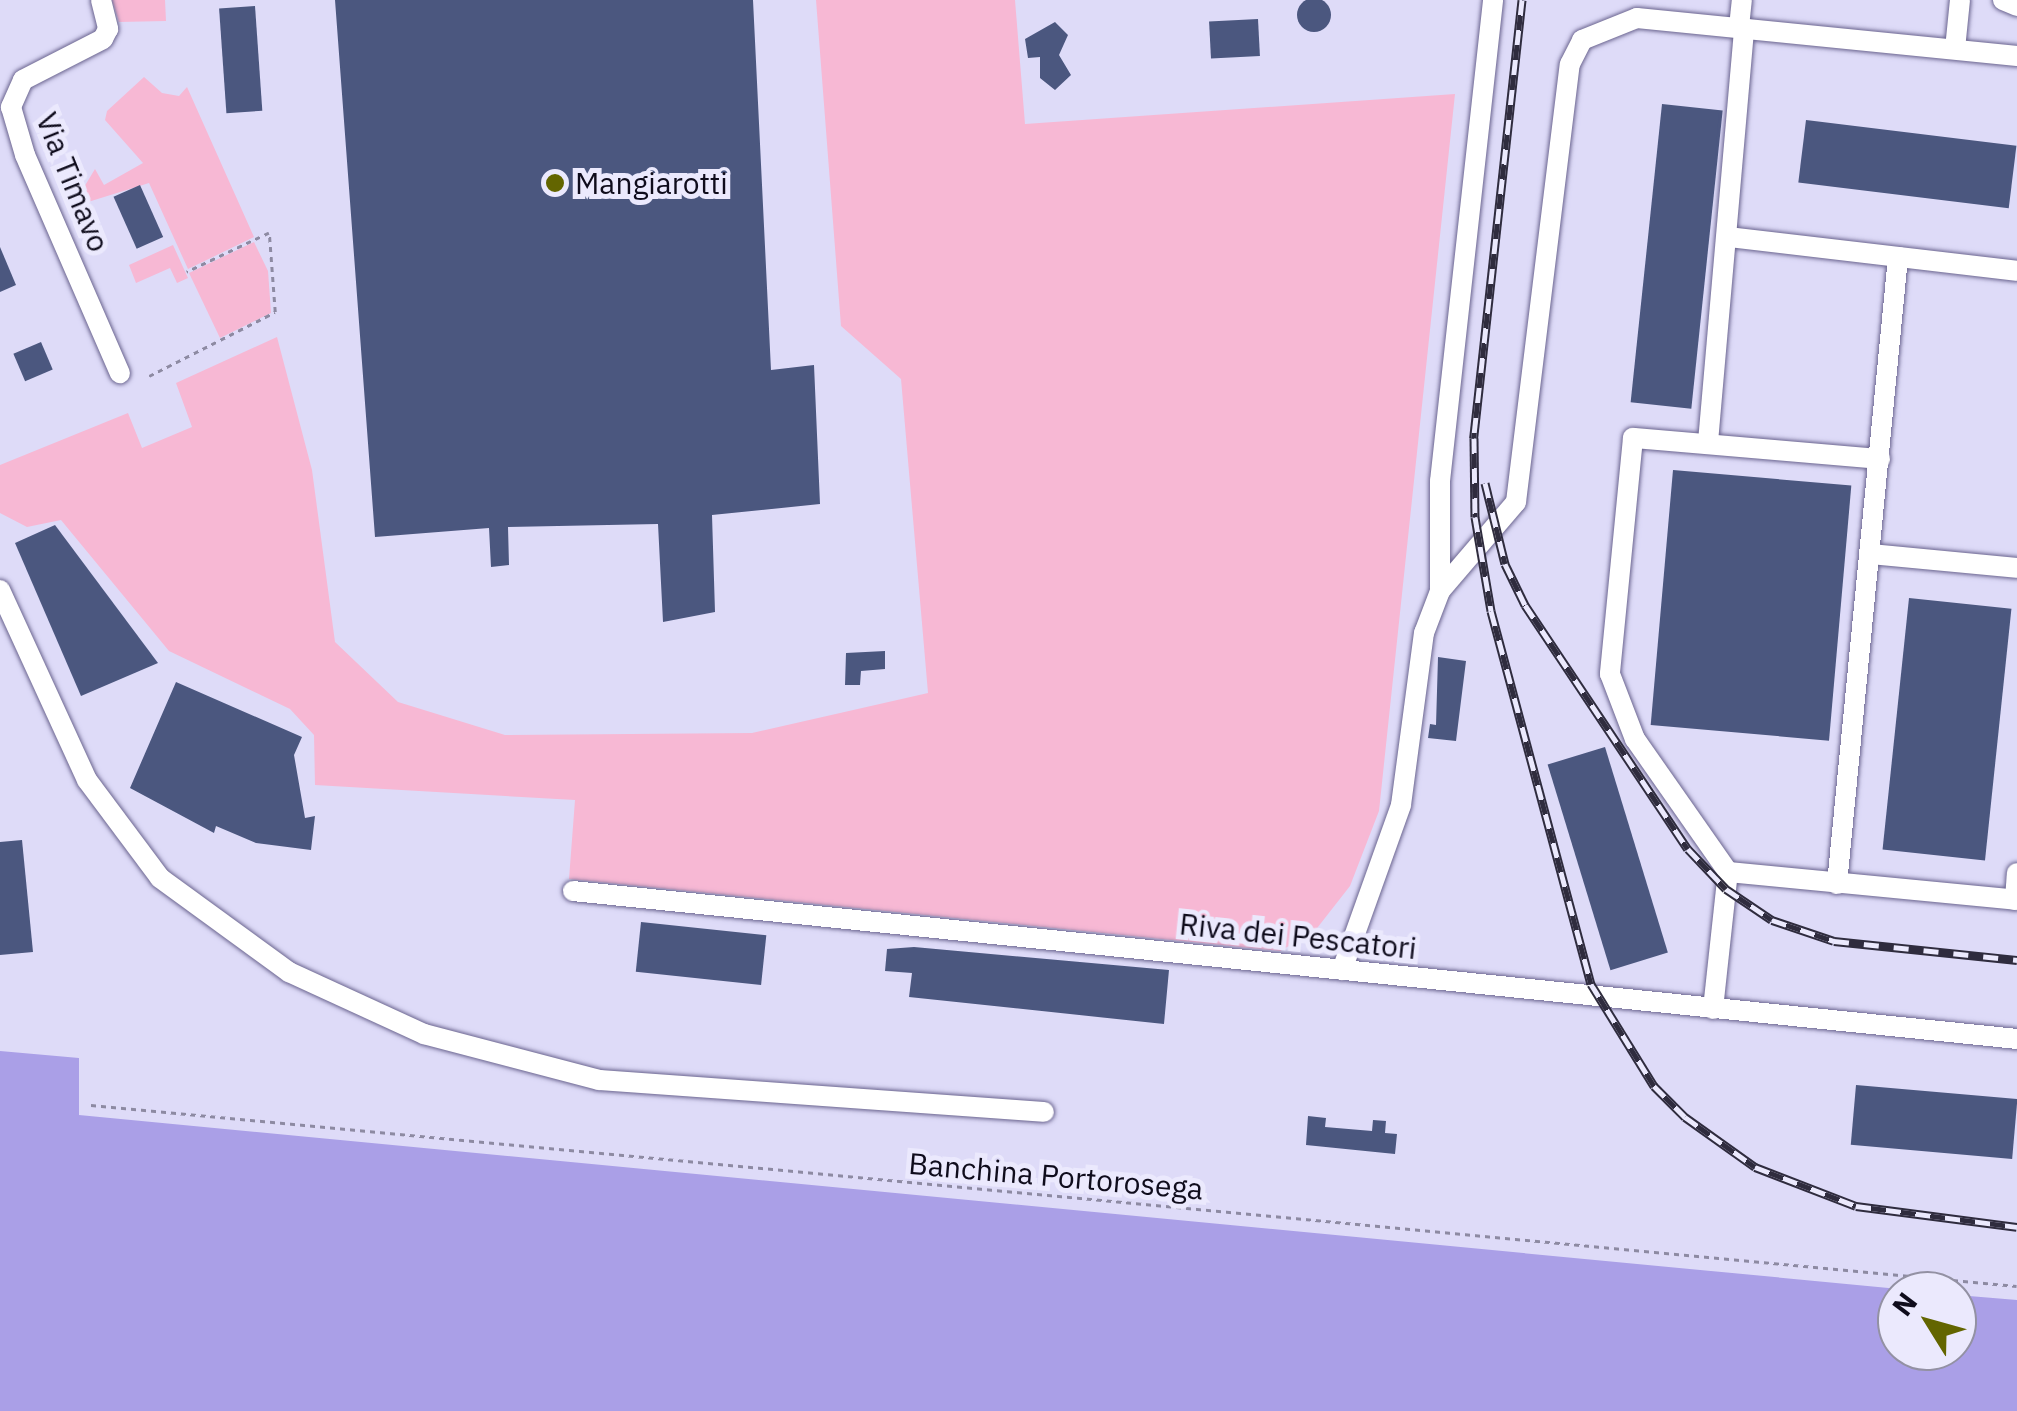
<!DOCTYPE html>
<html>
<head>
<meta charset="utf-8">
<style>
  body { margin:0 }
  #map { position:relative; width:2017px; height:1411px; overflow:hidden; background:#dedbf8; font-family:"IBM Plex Sans",sans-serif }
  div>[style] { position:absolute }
  .green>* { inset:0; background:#f7b8d4 }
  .water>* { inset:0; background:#aa9fe7 }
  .building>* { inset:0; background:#4b577f; transform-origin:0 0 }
  .round { border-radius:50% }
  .path>* { height:2.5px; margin-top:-1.25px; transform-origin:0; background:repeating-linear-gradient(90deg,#8d8aa2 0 5px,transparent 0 10px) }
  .roads { filter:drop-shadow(0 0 2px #6a648f) drop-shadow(0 0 2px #6a648f) }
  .minor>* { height:20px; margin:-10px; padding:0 10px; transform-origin:10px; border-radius:10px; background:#fff }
  .rail>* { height:9px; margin-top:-4.5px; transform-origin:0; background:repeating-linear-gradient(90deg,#ebe9fd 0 15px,#2f2c3e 0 30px); box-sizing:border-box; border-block:2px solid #2f2c3e }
  .dots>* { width:28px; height:28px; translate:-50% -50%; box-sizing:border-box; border:5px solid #ebe9fd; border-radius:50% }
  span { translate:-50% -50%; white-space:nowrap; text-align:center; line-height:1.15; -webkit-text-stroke:10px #ebe9fd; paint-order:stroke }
  .street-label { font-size:30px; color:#0f0c1c }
  .poi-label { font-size:30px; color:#0f0c1c }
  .left { translate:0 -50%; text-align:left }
  .north { position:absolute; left:1877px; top:1271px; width:100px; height:100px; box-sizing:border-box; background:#ebe9fd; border:2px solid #9391a3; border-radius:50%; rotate:307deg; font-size:28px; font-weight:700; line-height:40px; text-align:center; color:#0f0c1c }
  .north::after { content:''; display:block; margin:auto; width:35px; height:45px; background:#636500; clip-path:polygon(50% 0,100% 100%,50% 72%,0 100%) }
</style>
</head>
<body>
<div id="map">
  <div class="green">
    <div style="clip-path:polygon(112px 0,165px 0,166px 21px,119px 22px)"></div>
    <div style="clip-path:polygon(816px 0,1015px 0,1025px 124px,1455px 94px,1379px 811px,1350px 886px,1314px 932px,1280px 951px,569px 879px,575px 800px,315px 785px,314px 735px,290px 709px,169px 651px,61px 520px,27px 527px,0 513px,0 465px,128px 413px,142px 448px,192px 427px,176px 383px,277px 337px,312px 470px,335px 642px,398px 702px,505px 735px,752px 733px,928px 693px,901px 379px,841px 326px)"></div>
    <div style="clip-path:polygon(144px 77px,162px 93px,179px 96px,187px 87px,254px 237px,188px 269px,149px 183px,72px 207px,95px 169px,104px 185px,143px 163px,105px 120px,107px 111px)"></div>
    <div style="clip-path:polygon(254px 242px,268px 271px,271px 313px,220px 338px,189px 273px)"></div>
    <div style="clip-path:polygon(173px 245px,188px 278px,177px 283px,170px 268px,136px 283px,129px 265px)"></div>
  </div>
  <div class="water">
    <div style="clip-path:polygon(0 1051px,79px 1058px,79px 1115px,1920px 1291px,1897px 1291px,1897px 1351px,1957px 1351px,1957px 1295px,2017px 1300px,2017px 1411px,0 1411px)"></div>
  </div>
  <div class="building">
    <div class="round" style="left:1297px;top:-2px;width:34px;height:34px"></div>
    <div style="clip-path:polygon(335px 0,753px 0,771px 370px,814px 365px,820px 504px,712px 515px,715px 612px,663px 622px,658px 524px,508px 527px,509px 565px,491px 567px,489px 528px,375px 537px)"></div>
    <div style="left:255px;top:6px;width:105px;height:36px;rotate:86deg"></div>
    <div style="left:1258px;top:19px;width:37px;height:49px;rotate:87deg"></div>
    <div style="clip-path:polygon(1055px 22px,1068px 35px,1059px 55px,1071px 75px,1055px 90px,1040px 78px,1040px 57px,1028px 58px,1025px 39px)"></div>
    <div style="left:1662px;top:104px;width:61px;height:300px;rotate:6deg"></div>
    <div style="left:1806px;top:120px;width:212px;height:63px;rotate:7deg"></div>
    <div style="left:140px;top:185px;width:57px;height:29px;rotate:66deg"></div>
    <div style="clip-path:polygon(0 247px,16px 285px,0 292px)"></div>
    <div style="left:41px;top:342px;width:30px;height:30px;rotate:67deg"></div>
    <div style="left:1673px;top:470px;width:179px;height:256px;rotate:5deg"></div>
    <div style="clip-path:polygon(55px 525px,158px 663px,81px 696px,15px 543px)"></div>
    <div style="left:1909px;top:598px;width:103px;height:253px;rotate:6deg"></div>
    <div style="clip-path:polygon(885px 651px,885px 669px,861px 671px,860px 685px,845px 685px,846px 653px)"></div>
    <div style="clip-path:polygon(1438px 657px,1466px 661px,1456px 741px,1428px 738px,1430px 724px,1436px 725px)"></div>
    <div style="clip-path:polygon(176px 682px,302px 737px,294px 755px,305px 818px,315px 816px,311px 850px,256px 843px,216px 826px,214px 833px,130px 788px)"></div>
    <div style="left:1605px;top:747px;width:215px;height:60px;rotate:73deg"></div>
    <div style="clip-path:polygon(22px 840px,33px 952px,0 955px,0 842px)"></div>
    <div style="left:641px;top:922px;width:126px;height:50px;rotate:6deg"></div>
    <div style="clip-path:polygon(914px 947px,1169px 970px,1164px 1024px,909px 997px,912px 973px,885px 971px,887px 949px)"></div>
    <div style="left:1856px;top:1085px;width:162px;height:60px;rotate:5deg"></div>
    <div style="clip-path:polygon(1308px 1116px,1326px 1118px,1325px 1127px,1372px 1131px,1373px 1120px,1386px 1121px,1385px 1133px,1397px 1134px,1395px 1154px,1306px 1145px)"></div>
  </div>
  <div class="path">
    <div style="left:149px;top:376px;width:141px;rotate:-26.9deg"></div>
    <div style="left:275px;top:312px;width:79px;rotate:-94.3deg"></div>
    <div style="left:269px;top:233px;width:91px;rotate:154.6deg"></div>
    <div style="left:91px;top:1105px;width:1934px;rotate:5.37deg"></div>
  </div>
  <div class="roads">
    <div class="minor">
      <div style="left:101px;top:0;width:30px;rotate:76deg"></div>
      <div style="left:108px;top:29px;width:11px;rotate:117deg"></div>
      <div style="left:103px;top:39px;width:90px;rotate:152.9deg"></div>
      <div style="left:23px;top:80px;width:30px;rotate:114deg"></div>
      <div style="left:11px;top:107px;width:50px;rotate:73.7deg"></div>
      <div style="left:25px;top:155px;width:238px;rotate:66.5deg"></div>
      <div style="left:2003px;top:0;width:15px;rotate:23deg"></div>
      <div style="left:1739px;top:27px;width:27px;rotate:-84deg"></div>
      <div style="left:1955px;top:49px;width:49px;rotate:-84.2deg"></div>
      <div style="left:1729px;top:237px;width:290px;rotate:6.7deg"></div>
      <div style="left:1708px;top:442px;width:416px;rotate:-85deg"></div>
      <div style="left:1880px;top:459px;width:248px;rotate:-175.1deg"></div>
      <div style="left:1633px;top:438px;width:237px;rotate:95.6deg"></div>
      <div style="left:1610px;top:674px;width:70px;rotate:69deg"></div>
      <div style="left:1635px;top:739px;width:162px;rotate:55deg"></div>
      <div style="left:1728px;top:872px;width:290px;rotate:5.5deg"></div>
      <div style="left:1870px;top:554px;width:148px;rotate:5.4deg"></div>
      <div style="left:0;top:590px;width:209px;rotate:65.4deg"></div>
      <div style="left:87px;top:780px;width:122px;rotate:53.3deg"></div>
      <div style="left:160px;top:878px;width:160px;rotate:36.1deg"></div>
      <div style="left:289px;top:972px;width:149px;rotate:24.7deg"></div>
      <div style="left:424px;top:1034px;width:181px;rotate:14.7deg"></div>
      <div style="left:599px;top:1080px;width:446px;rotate:4.1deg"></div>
      <div style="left:1440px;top:591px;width:110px;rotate:-90deg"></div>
      <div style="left:1440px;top:481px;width:484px;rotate:-83.7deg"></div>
      <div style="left:1837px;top:884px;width:630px;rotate:-84.44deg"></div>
      <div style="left:573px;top:891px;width:1452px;rotate:5.85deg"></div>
      <div style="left:2015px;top:900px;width:27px;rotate:-86deg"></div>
      <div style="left:1342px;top:970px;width:175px;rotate:-70.3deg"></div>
      <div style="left:1401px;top:805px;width:174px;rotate:-82.4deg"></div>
      <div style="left:1424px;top:633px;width:45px;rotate:-69.1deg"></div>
      <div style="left:1440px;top:591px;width:117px;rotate:-49.5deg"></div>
      <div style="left:1516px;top:502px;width:441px;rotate:-83deg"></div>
      <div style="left:1570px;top:64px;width:27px;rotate:-63deg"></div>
      <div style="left:1582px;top:40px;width:59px;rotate:-21.8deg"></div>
      <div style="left:1637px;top:18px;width:382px;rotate:5.7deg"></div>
      <div style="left:1713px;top:1009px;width:138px;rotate:-83.8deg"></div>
    </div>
  </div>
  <div class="rail">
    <div style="left:1522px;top:0;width:441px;rotate:96.3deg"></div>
    <div style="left:1474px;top:438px;width:79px;rotate:89.3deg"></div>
    <div style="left:1475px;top:517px;width:95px;rotate:80.3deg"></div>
    <div style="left:1491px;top:611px;width:386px;rotate:75deg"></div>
    <div style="left:1591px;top:984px;width:120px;rotate:58.3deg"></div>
    <div style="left:1654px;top:1086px;width:44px;rotate:45deg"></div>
    <div style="left:1685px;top:1117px;width:86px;rotate:35.5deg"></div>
    <div style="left:1755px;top:1167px;width:108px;rotate:21.1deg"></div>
    <div style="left:1856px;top:1206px;width:162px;rotate:7.4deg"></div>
    <div style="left:1485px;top:483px;width:83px;rotate:76.1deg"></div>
    <div style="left:1505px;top:564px;width:46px;rotate:64deg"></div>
    <div style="left:1525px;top:605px;width:293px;rotate:56.3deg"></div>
    <div style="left:1688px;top:849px;width:55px;rotate:46.5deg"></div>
    <div style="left:1726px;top:889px;width:55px;rotate:34deg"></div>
    <div style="left:1772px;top:920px;width:65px;rotate:18.7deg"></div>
    <div style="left:1834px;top:941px;width:184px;rotate:5.9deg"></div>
  </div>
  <div class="dots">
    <div style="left:555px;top:183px;background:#636500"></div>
  </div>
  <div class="street-label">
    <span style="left:73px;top:182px;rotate:68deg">Via Timavo</span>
    <span style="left:1298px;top:936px;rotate:6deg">Riva dei Pescatori</span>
    <span style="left:1056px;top:1176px;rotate:5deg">Banchina Portorosega</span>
  </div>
  <div class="poi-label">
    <span class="left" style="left:575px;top:183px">Mangiarotti</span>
  </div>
  <div class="north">N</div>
</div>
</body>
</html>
